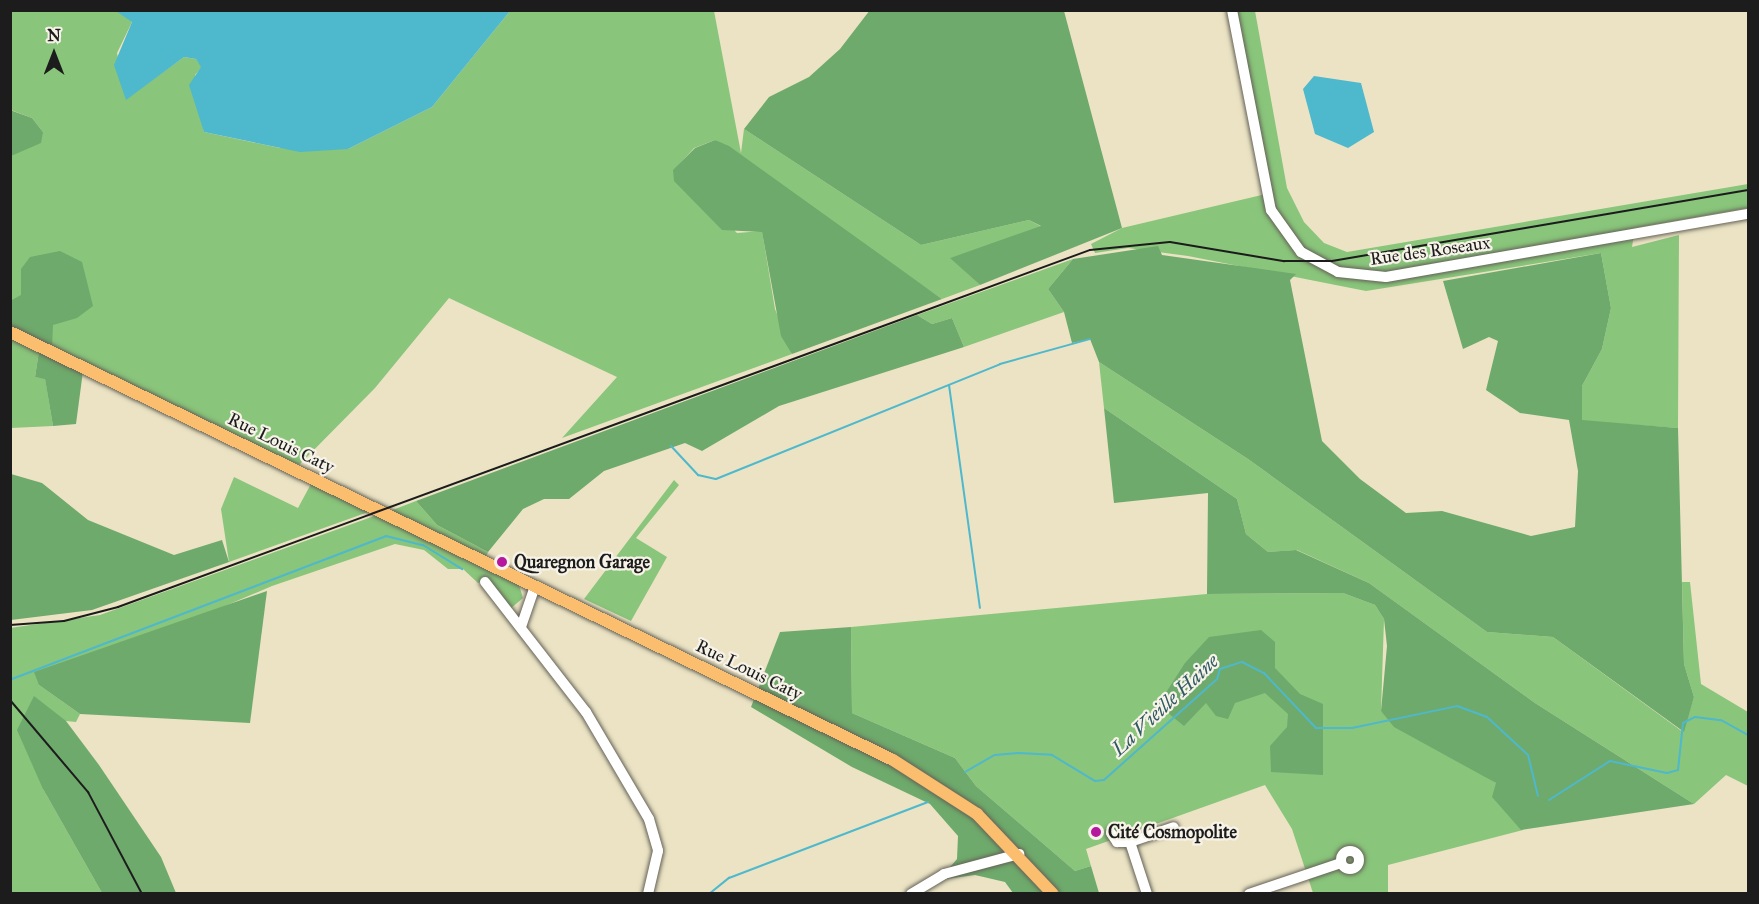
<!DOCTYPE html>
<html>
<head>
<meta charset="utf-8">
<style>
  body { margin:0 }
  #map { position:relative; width:1759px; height:904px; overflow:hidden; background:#ebe3c4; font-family:"IM FELL Great Primer",serif }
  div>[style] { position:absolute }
  .green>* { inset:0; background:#89c57b }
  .forest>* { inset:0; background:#6eaa6b }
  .water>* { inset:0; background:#4eb8cc }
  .stream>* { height:2px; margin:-1px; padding:0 1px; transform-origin:1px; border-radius:1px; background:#4eb8cc }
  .roads { filter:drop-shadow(0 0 2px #646257) drop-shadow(0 0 2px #646257) }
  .minor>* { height:10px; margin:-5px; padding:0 5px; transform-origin:5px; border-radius:5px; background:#fff }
  .minor>.ring { margin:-5px; padding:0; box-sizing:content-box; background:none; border:10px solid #fff; border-radius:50% }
  .major>* { height:12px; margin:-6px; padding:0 6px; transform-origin:6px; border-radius:6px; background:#fbbd6e }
  .rail>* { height:2px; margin:-1px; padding:0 1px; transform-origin:1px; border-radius:1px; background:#1c1c1c }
  .dots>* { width:16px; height:16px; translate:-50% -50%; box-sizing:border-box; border:3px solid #f7f3e8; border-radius:50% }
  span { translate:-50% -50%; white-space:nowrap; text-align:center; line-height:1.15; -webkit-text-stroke:4.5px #f7f3e8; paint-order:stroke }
  .street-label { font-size:18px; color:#1c1c1c }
  .poi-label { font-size:18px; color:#1c1c1c; font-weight:700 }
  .left { translate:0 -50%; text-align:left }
  .water-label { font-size:20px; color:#305a62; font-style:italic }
  .frame { position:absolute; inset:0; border:12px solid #1c1c1c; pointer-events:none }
  .north { position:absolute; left:24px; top:24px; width:60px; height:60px; -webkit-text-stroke:4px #f7f3e8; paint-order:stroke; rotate:0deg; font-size:16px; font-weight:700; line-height:24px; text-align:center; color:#1c1c1c }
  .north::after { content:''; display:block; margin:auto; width:21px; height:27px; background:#1c1c1c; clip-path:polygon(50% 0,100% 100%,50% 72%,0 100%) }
</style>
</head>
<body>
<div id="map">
  <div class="green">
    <div style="clip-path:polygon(10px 11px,121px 11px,132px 22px,117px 53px,126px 99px,184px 57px,196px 59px,202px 67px,195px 75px,204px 132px,280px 148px,348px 149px,432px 107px,510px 11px,714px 11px,741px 153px,744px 129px,921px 245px,1029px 220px,1042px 227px,951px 258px,980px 285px,942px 299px,715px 140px,694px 148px,674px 170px,737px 233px,762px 231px,775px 309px,792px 354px,562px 438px,617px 377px,449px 298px,375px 388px,299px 465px,11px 332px,11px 156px,43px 132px,32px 118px,11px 110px)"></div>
    <div style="clip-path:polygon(1232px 11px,1255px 11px,1287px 188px,1304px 222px,1324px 243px,1347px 252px,1748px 184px,1748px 208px,1635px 228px,1632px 247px,1679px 235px,1678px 428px,1582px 421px,1582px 386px,1602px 349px,1611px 308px,1601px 253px,1366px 291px,1188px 256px,1128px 248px,1095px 253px,1091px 244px,1122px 228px,1266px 194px)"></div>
    <div style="clip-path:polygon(1073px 259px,1048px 289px,1064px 312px,964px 347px,952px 318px,932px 324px,917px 315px)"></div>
    <div style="clip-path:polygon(10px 337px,39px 351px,35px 377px,45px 378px,53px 426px,11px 428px)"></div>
    <div style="clip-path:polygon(1099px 362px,1248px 459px,1487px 632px,1553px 637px,1683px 732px,1694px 697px,1684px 664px,1682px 582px,1690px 582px,1701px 684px,1748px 712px,1748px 786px,1726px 775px,1694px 804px,1535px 703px,1369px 583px,1297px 550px,1268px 552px,1246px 534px,1237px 499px,1104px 408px)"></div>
    <div style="clip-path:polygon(234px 477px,298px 508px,312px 482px,371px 511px,229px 562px,221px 509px)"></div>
    <div style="clip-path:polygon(674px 480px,679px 485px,636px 538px,667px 557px,631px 621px,584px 599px)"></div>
    <div style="clip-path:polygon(416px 501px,437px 525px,488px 552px,486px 557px,390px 511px)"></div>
    <div style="clip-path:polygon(377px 515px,519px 585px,523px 598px,510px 609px,485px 579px,478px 583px,463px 569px,448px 569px,424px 550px,395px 544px,272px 586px,39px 685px,80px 714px,76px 722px,66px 721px,43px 789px,102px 893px,11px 893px,10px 628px,100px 615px)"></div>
    <div style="clip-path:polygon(1343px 593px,1375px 605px,1384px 619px,1381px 711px,1496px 783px,1523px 830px,1388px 865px,1388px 893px,1313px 893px,1292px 829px,1265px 785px,1086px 849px,1091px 866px,1075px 871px,976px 786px,955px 758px,852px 713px,851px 627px,1207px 594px)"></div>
  </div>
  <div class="forest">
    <div style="clip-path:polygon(870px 10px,1064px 11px,1122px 228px,980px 285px,950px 258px,1041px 226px,1029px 220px,921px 245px,744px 129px,769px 97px,809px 77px,840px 49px)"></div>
    <div style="clip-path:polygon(10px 110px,32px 118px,43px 132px,41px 143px,11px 156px)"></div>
    <div style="clip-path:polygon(715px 140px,729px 146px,942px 299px,792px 354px,781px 336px,762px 232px,722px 230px,674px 181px,673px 170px,695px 148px)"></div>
    <div style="clip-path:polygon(1158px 246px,1162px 255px,1296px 274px,1290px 280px,1322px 441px,1360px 479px,1406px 513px,1442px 511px,1531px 536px,1575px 527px,1578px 471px,1569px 420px,1520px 413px,1486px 390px,1498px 341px,1489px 337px,1463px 349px,1443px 281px,1601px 253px,1611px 308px,1602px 349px,1582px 386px,1582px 420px,1678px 428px,1684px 664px,1694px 697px,1684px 732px,1553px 637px,1487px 632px,1248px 459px,1099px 362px,1090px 339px,1072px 343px,1064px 312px,1048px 289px,1073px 259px)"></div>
    <div style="clip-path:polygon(60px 251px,82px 262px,93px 306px,77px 318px,53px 325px,52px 348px,11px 326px,10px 301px,21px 295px,21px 269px,30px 257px)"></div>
    <div style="clip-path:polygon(917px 315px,932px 324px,952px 318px,964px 347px,779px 406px,702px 451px,685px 443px,604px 471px,569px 499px,544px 499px,523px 509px,488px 552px,437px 525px,416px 501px)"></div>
    <div style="clip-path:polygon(39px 351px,83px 371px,76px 424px,53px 426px,45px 379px,35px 377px)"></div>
    <div style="clip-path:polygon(1104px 408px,1237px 499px,1246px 534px,1268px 552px,1296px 550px,1369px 583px,1535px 703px,1694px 804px,1521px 830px,1492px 797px,1496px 783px,1394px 727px,1381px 711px,1387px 646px,1384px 619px,1375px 605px,1343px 593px,1207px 594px,1208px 493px,1114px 503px)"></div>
    <div style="clip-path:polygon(11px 474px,42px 483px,88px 520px,174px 555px,222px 540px,229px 562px,92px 610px,11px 620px)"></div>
    <div style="clip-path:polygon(267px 591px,250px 723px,80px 714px,39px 685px,34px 672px)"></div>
    <div style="clip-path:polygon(851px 627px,852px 713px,955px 758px,976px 786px,1075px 871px,1091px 866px,1099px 893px,1013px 893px,1005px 882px,975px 875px,946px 879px,944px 874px,957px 859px,958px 836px,930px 804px,852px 767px,751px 707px,780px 632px)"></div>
    <div style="clip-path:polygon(1261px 630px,1275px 642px,1275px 668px,1300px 694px,1323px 704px,1323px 775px,1271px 772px,1270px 746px,1287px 727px,1288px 714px,1265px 693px,1235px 703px,1228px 719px,1216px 716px,1206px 703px,1184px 726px,1158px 705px,1185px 663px,1209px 637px)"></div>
    <div style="clip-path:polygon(34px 696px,66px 721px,99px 765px,161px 857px,176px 893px,102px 893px,43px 789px,17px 730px)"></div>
  </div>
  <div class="water">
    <div style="clip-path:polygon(116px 11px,510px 10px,510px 11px,432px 107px,348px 149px,300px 152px,204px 132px,189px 85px,201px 67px,196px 59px,184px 57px,126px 100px,114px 65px,132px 22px)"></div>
    <div style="clip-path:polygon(1314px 76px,1361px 83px,1374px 132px,1348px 148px,1315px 134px,1303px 89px)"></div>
  </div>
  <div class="stream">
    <div style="left:949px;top:385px;width:225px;rotate:82.1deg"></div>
    <div style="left:671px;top:446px;width:40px;rotate:47deg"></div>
    <div style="left:698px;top:475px;width:18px;rotate:13deg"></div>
    <div style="left:716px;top:479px;width:306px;rotate:-22deg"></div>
    <div style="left:1000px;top:364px;width:93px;rotate:-15.5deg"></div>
    <div style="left:12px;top:679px;width:400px;rotate:-20.9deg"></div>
    <div style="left:386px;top:536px;width:38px;rotate:14deg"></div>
    <div style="left:423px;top:545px;width:46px;rotate:31.6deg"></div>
    <div style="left:965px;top:772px;width:34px;rotate:-30deg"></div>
    <div style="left:995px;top:755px;width:23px;rotate:-5deg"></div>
    <div style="left:1018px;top:753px;width:34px;rotate:3deg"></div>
    <div style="left:1052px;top:755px;width:50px;rotate:31.2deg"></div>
    <div style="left:1095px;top:781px;width:9px;rotate:-6deg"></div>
    <div style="left:1104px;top:780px;width:152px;rotate:-41.8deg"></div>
    <div style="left:1217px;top:679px;width:10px;rotate:-73deg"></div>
    <div style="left:1220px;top:669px;width:23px;rotate:-18deg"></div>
    <div style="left:1242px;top:662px;width:25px;rotate:27deg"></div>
    <div style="left:1264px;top:673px;width:76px;rotate:46.6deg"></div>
    <div style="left:1316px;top:728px;width:36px"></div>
    <div style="left:1352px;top:728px;width:107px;rotate:-11.8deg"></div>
    <div style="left:1457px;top:706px;width:32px;rotate:20deg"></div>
    <div style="left:1487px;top:717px;width:56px;rotate:42.8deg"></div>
    <div style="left:1528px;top:755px;width:42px;rotate:76.3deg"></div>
    <div style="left:1549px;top:800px;width:72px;rotate:-32.6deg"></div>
    <div style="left:1610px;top:761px;width:58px;rotate:11.9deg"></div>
    <div style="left:1667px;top:773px;width:11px;rotate:-15deg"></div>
    <div style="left:1678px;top:770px;width:47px;rotate:-83.9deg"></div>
    <div style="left:1683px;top:723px;width:13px;rotate:-27deg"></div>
    <div style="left:1695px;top:717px;width:26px;rotate:7deg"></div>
    <div style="left:1721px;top:720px;width:31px;rotate:29deg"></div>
    <div style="left:709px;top:894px;width:26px;rotate:-39deg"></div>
    <div style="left:729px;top:878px;width:213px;rotate:-20.9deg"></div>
  </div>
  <div class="roads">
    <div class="minor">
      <div style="left:1232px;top:10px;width:204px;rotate:79deg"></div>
      <div style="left:1271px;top:210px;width:52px;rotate:54.5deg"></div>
      <div style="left:1301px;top:252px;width:42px;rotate:28.4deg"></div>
      <div style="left:1338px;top:272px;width:48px;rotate:5.9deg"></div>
      <div style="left:1386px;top:277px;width:367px;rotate:-9.9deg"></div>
      <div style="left:485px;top:582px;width:165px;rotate:52.2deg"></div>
      <div style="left:586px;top:712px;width:124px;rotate:59.5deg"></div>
      <div style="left:649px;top:819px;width:33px;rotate:74deg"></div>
      <div style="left:658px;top:851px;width:44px;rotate:103.1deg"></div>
      <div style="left:521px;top:627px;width:43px;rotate:-71.1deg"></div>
      <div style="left:1111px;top:833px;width:11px;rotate:56deg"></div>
      <div style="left:1117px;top:842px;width:13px"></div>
      <div style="left:1130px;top:842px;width:55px;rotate:71.9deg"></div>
      <div style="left:1130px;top:842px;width:46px;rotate:-18.8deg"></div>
      <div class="ring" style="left:1341px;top:851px;width:8px;height:8px"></div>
      <div style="left:911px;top:894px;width:39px;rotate:-31deg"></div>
      <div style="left:944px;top:874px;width:78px;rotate:-14.9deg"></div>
      <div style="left:1249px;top:894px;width:97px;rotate:-18.6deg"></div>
    </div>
    <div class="major">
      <div style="left:10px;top:332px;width:981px;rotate:25.86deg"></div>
      <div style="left:893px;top:760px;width:100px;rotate:32.7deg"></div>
      <div style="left:977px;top:814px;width:110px;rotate:46.5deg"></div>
    </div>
  </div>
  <div class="rail">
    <div style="left:10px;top:625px;width:54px;rotate:-4.2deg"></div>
    <div style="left:64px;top:621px;width:56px;rotate:-14.5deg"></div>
    <div style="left:118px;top:607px;width:1035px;rotate:-20.17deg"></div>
    <div style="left:1090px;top:250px;width:80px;rotate:-5.7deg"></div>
    <div style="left:1170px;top:242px;width:116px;rotate:9.5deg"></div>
    <div style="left:1284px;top:261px;width:48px"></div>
    <div style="left:1332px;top:261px;width:422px;rotate:-9.7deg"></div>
    <div style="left:10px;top:700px;width:121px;rotate:49.7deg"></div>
    <div style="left:88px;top:792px;width:115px;rotate:62.1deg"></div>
  </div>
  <div class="dots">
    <div style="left:502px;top:562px;background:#b5179e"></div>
    <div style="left:1096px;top:832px;background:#b5179e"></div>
  </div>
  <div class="street-label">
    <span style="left:1430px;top:251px;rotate:-8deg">Rue des Roseaux</span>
    <span style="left:281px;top:443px;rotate:26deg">Rue Louis Caty</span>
    <span style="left:749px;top:670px;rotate:26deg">Rue Louis Caty</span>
  </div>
  <div class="poi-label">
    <span class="left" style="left:514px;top:562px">Quaregnon Garage</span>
    <span class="left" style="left:1108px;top:832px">Cité Cosmopolite</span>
  </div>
  <div class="water-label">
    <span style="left:1165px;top:705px;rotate:-43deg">La Vieille Haine</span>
  </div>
  <div class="frame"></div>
  <div class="north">N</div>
</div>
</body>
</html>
